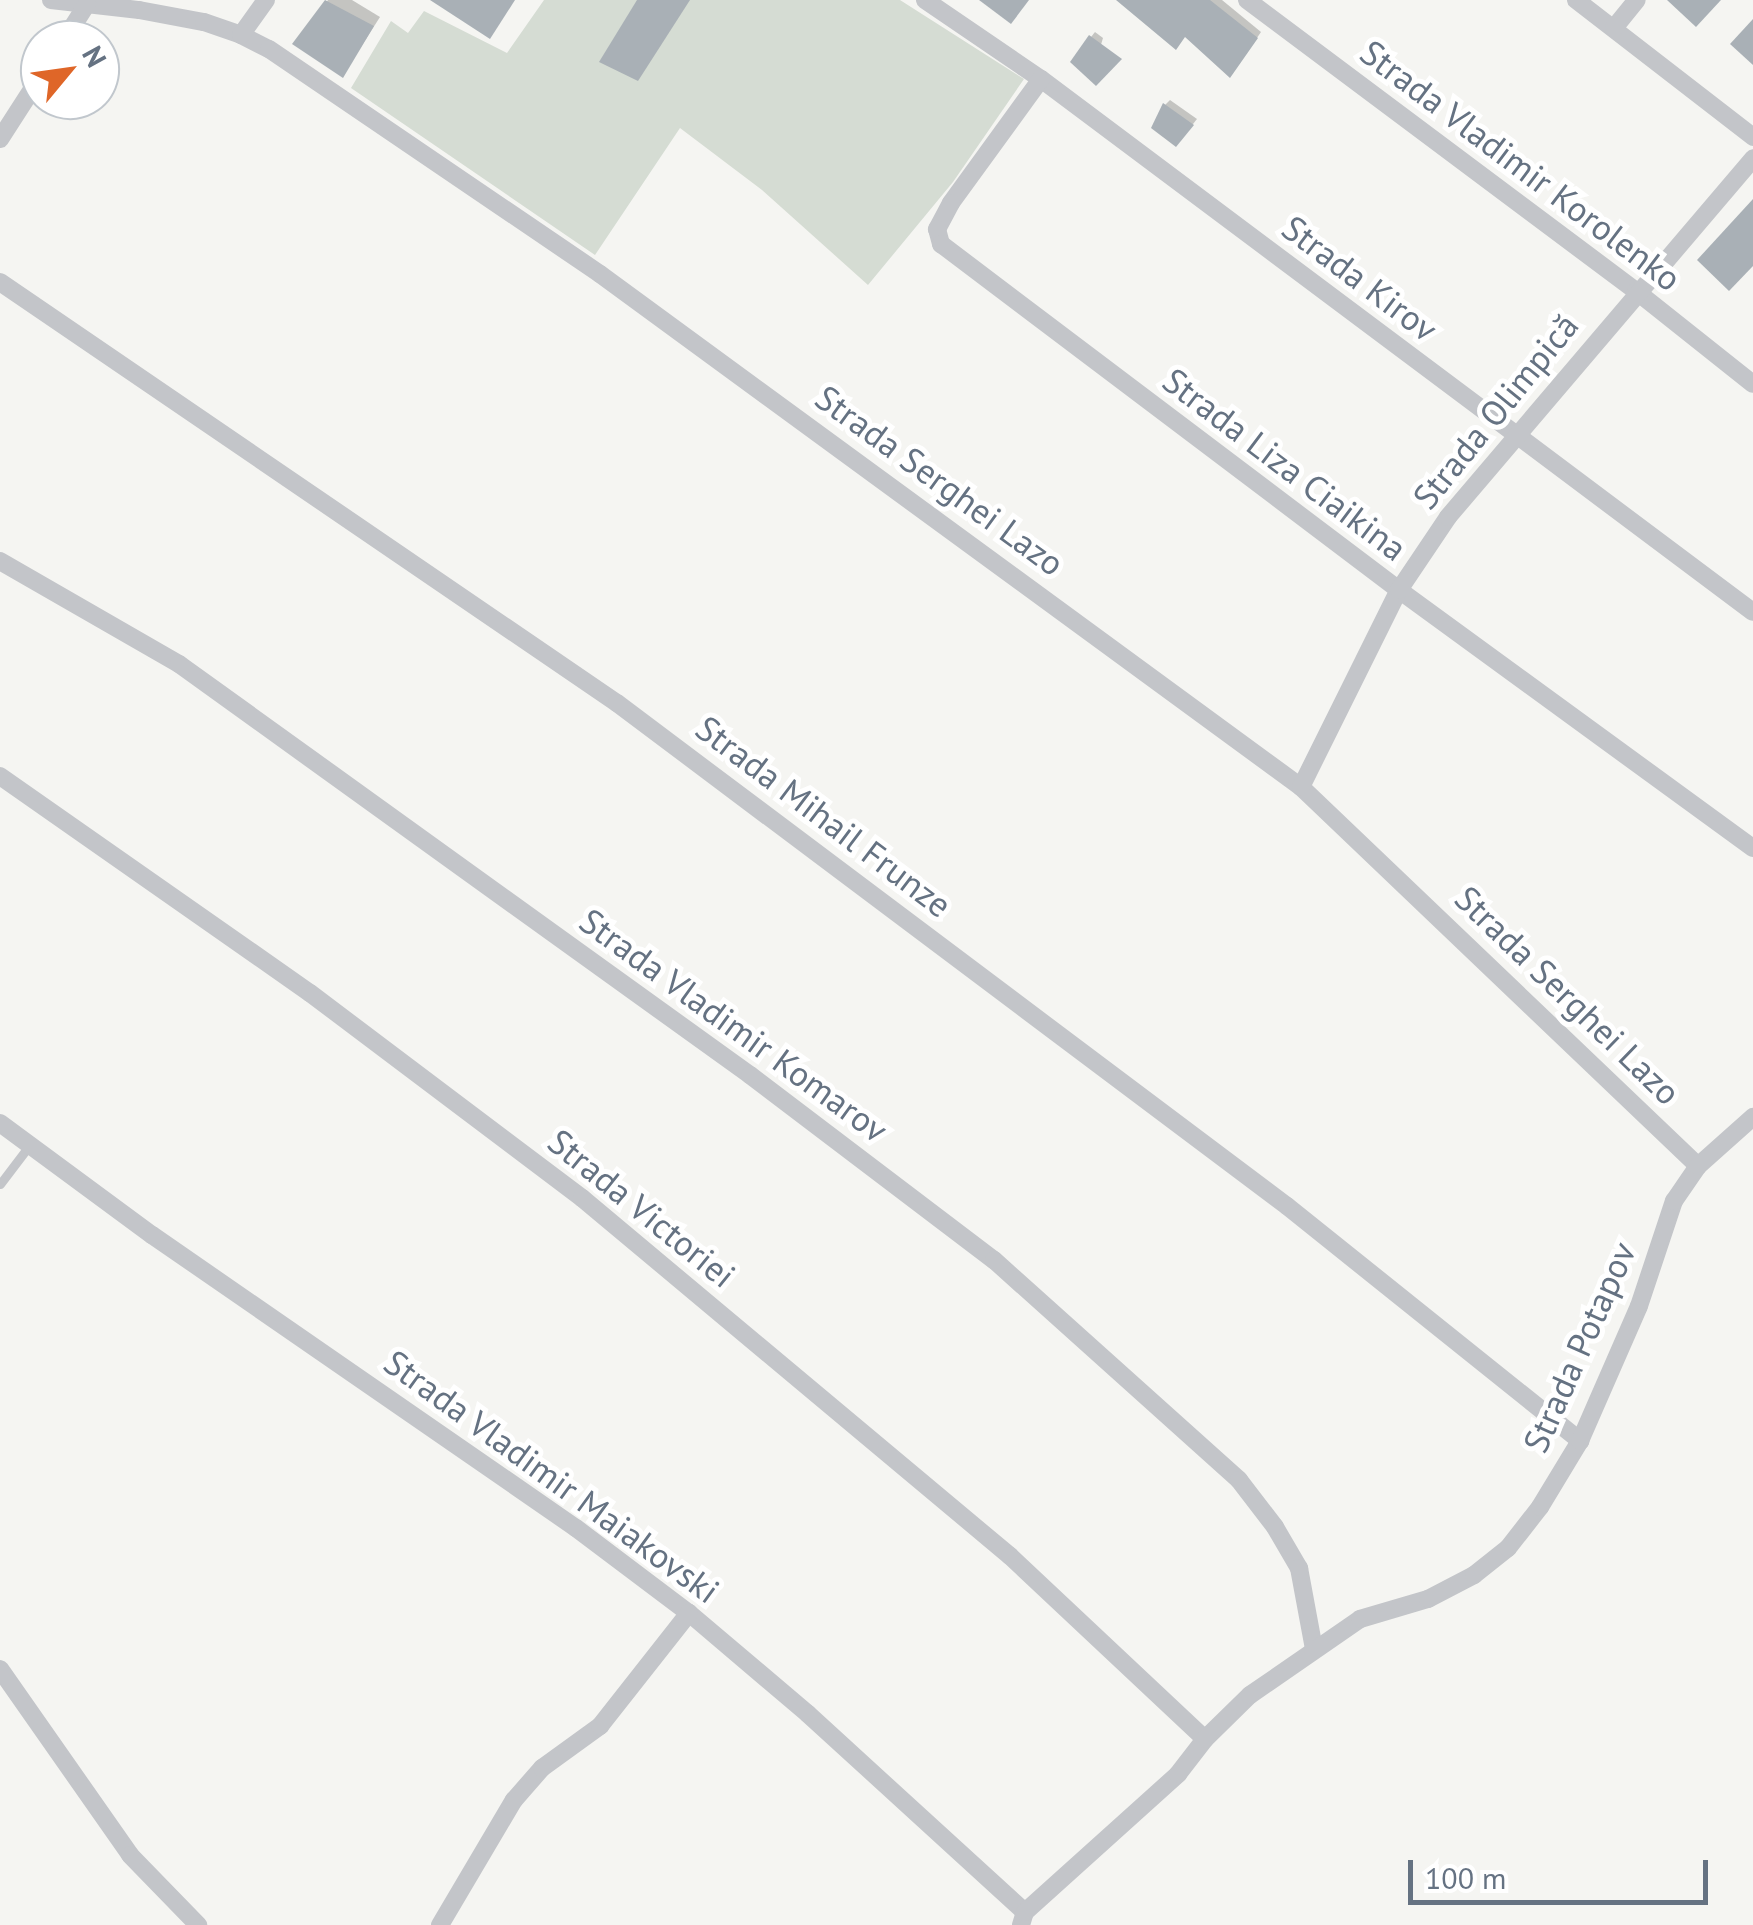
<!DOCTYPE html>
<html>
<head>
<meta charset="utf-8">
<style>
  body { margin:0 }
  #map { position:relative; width:1753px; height:1925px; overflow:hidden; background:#f5f5f2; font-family:"PT Sans",sans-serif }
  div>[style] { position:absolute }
  .green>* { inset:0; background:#d5dcd3 }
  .shadow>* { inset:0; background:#0003 }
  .building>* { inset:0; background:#a9b0b6 }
  .service>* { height:9px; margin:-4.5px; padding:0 4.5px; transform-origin:4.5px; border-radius:4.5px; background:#c3c5c9 }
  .minor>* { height:18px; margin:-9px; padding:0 9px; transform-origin:9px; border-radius:9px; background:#c3c5c9 }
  span { translate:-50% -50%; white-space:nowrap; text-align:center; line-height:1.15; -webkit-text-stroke:10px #fff; paint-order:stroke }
  .street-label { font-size:35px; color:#657282 }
  .north { position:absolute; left:20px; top:20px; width:100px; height:100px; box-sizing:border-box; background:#fff; border:2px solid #c1c7cd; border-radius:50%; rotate:61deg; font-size:28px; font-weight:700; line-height:40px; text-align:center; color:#657282 }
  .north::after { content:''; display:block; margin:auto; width:35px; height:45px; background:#df6628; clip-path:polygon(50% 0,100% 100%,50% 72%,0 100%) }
  .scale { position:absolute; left:1408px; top:1860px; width:300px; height:45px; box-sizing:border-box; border:5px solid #657282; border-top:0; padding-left:12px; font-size:30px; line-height:35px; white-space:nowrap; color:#657282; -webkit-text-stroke:8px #fff; paint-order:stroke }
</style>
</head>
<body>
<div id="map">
  <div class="green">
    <div style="clip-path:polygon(544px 0,900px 0,1024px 79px,953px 182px,868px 285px,762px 190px,680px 128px,595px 255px,351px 88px,391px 21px,408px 33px,424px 11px,507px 53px)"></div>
  </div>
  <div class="shadow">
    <div style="clip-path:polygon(328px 0,352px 0,380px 17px,343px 75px,296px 44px)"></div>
    <div style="clip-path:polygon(1175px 0,1222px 0,1261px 32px,1234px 71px)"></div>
    <div style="clip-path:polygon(1095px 32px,1103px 38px,1100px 48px,1091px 37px)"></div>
    <div style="clip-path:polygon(1170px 100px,1197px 119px,1181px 139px,1165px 105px)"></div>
  </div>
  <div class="building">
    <div style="clip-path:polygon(325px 0,374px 26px,343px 78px,292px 44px)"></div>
    <div style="clip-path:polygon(430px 0,515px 0,490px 39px)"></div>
    <div style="clip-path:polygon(637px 0,690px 0,638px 81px,599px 62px)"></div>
    <div style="clip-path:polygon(979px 0,1029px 0,1011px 24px)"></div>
    <div style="clip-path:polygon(1116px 0,1210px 0,1258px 38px,1230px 78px,1185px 37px,1176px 50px)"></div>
    <div style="clip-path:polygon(1667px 0,1721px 0,1696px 27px)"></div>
    <div style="clip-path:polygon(1753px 19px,1753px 65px,1730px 44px)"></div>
    <div style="clip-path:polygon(1089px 35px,1122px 59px,1096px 86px,1070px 62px)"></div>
    <div style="clip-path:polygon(1163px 103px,1194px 125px,1176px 147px,1151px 128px)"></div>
    <div style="clip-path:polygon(1753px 199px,1753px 266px,1729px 291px,1697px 260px)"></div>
  </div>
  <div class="service">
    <div style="left:0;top:1184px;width:48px;rotate:-52.7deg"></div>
  </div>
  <div class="minor">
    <div style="left:51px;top:0;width:89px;rotate:6.5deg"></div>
    <div style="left:139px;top:10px;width:66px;rotate:10.5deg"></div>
    <div style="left:204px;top:22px;width:39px;rotate:19deg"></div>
    <div style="left:241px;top:35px;width:31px;rotate:27deg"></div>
    <div style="left:269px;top:49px;width:400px;rotate:34.2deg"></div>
    <div style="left:600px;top:274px;width:869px;rotate:36.2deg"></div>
    <div style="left:1301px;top:787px;width:549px;rotate:43.67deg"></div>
    <div style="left:925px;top:0;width:140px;rotate:34.3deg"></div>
    <div style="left:1041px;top:79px;width:889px;rotate:36.82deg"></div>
    <div style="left:1247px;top:0;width:486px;rotate:36.8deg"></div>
    <div style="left:1636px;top:291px;width:149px;rotate:38.5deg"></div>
    <div style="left:1576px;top:0;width:224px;rotate:37.7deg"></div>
    <div style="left:1614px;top:28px;width:36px;rotate:-51deg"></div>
    <div style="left:241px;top:35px;width:43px;rotate:-54.5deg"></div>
    <div style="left:64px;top:40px;width:43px;rotate:-57.4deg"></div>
    <div style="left:1041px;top:79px;width:153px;rotate:126deg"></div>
    <div style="left:951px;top:203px;width:30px;rotate:118deg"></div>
    <div style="left:937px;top:229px;width:16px;rotate:75deg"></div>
    <div style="left:941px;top:244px;width:574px;rotate:37.07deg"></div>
    <div style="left:1399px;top:590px;width:438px;rotate:36.1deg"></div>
    <div style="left:0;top:139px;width:74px;rotate:-57.2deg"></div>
    <div style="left:0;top:282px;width:747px;rotate:34.31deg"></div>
    <div style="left:617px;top:703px;width:838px;rotate:36.9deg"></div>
    <div style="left:1287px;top:1206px;width:376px;rotate:38.7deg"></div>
    <div style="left:0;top:561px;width:207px;rotate:29.9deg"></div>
    <div style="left:179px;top:664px;width:704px;rotate:35.75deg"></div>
    <div style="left:750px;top:1075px;width:306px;rotate:37.2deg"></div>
    <div style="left:994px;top:1260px;width:329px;rotate:41.9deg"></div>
    <div style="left:1239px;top:1480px;width:59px;rotate:52.5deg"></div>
    <div style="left:1275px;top:1527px;width:48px;rotate:59.7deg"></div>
    <div style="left:1299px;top:1568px;width:82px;rotate:79.5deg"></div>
    <div style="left:0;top:776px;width:378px;rotate:35deg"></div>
    <div style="left:310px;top:993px;width:341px;rotate:37deg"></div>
    <div style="left:582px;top:1198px;width:558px;rotate:39.91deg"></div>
    <div style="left:1010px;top:1556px;width:267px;rotate:43.2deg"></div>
    <div style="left:1301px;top:787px;width:220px;rotate:-63.6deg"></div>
    <div style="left:1399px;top:590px;width:88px;rotate:-56.1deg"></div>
    <div style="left:1448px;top:517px;width:471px;rotate:-49.6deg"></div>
    <div style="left:0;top:1123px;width:189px;rotate:36.4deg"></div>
    <div style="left:152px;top:1235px;width:515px;rotate:34.65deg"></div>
    <div style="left:576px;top:1528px;width:141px;rotate:37deg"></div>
    <div style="left:689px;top:1613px;width:156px;rotate:40.3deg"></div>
    <div style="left:808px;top:1714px;width:294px;rotate:42.4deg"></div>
    <div style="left:0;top:1669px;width:227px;rotate:55deg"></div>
    <div style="left:130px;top:1855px;width:98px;rotate:45.8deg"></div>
    <div style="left:440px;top:1925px;width:145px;rotate:-59.4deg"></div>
    <div style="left:514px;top:1800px;width:43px;rotate:-48.8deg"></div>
    <div style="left:542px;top:1768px;width:72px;rotate:-35.9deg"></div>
    <div style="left:600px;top:1726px;width:144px;rotate:-51.8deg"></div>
    <div style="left:1021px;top:1925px;width:14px;rotate:-73deg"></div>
    <div style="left:1025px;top:1912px;width:206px;rotate:-42deg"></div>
    <div style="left:1178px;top:1774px;width:44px;rotate:-52.4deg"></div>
    <div style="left:1205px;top:1739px;width:63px;rotate:-44.4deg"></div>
    <div style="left:1250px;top:1695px;width:134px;rotate:-34.6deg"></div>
    <div style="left:1360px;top:1619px;width:71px;rotate:-16.4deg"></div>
    <div style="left:1428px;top:1599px;width:52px;rotate:-27.6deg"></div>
    <div style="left:1474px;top:1575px;width:43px;rotate:-38.5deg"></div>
    <div style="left:1508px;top:1548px;width:52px;rotate:-52deg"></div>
    <div style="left:1540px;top:1507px;width:77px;rotate:-58.8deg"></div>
    <div style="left:1580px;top:1441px;width:147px;rotate:-66.4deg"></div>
    <div style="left:1639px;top:1306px;width:111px;rotate:-71.6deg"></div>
    <div style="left:1674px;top:1201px;width:42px;rotate:-55.6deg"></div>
    <div style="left:1698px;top:1166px;width:74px;rotate:-41.7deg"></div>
  </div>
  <div class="street-label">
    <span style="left:1521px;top:165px;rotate:37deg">Strada Vladimir Korolenko</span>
    <span style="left:1360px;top:278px;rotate:37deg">Strada Kirov</span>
    <span style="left:1495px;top:411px;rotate:-51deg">Strada Olimpică</span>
    <span style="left:1285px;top:464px;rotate:37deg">Strada Liza Ciaikina</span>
    <span style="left:940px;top:480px;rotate:36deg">Strada Serghei Lazo</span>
    <span style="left:824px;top:816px;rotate:37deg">Strada Mihail Frunze</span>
    <span style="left:1568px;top:995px;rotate:44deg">Strada Serghei Lazo</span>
    <span style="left:734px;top:1025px;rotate:36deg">Strada Vladimir Komarov</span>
    <span style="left:642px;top:1208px;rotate:39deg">Strada Victoriei</span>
    <span style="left:1579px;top:1347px;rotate:-66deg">Strada Potapov</span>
    <span style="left:552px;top:1476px;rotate:36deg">Strada Vladimir Maiakovski</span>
  </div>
  <div class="north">N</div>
  <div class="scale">100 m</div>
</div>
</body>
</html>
